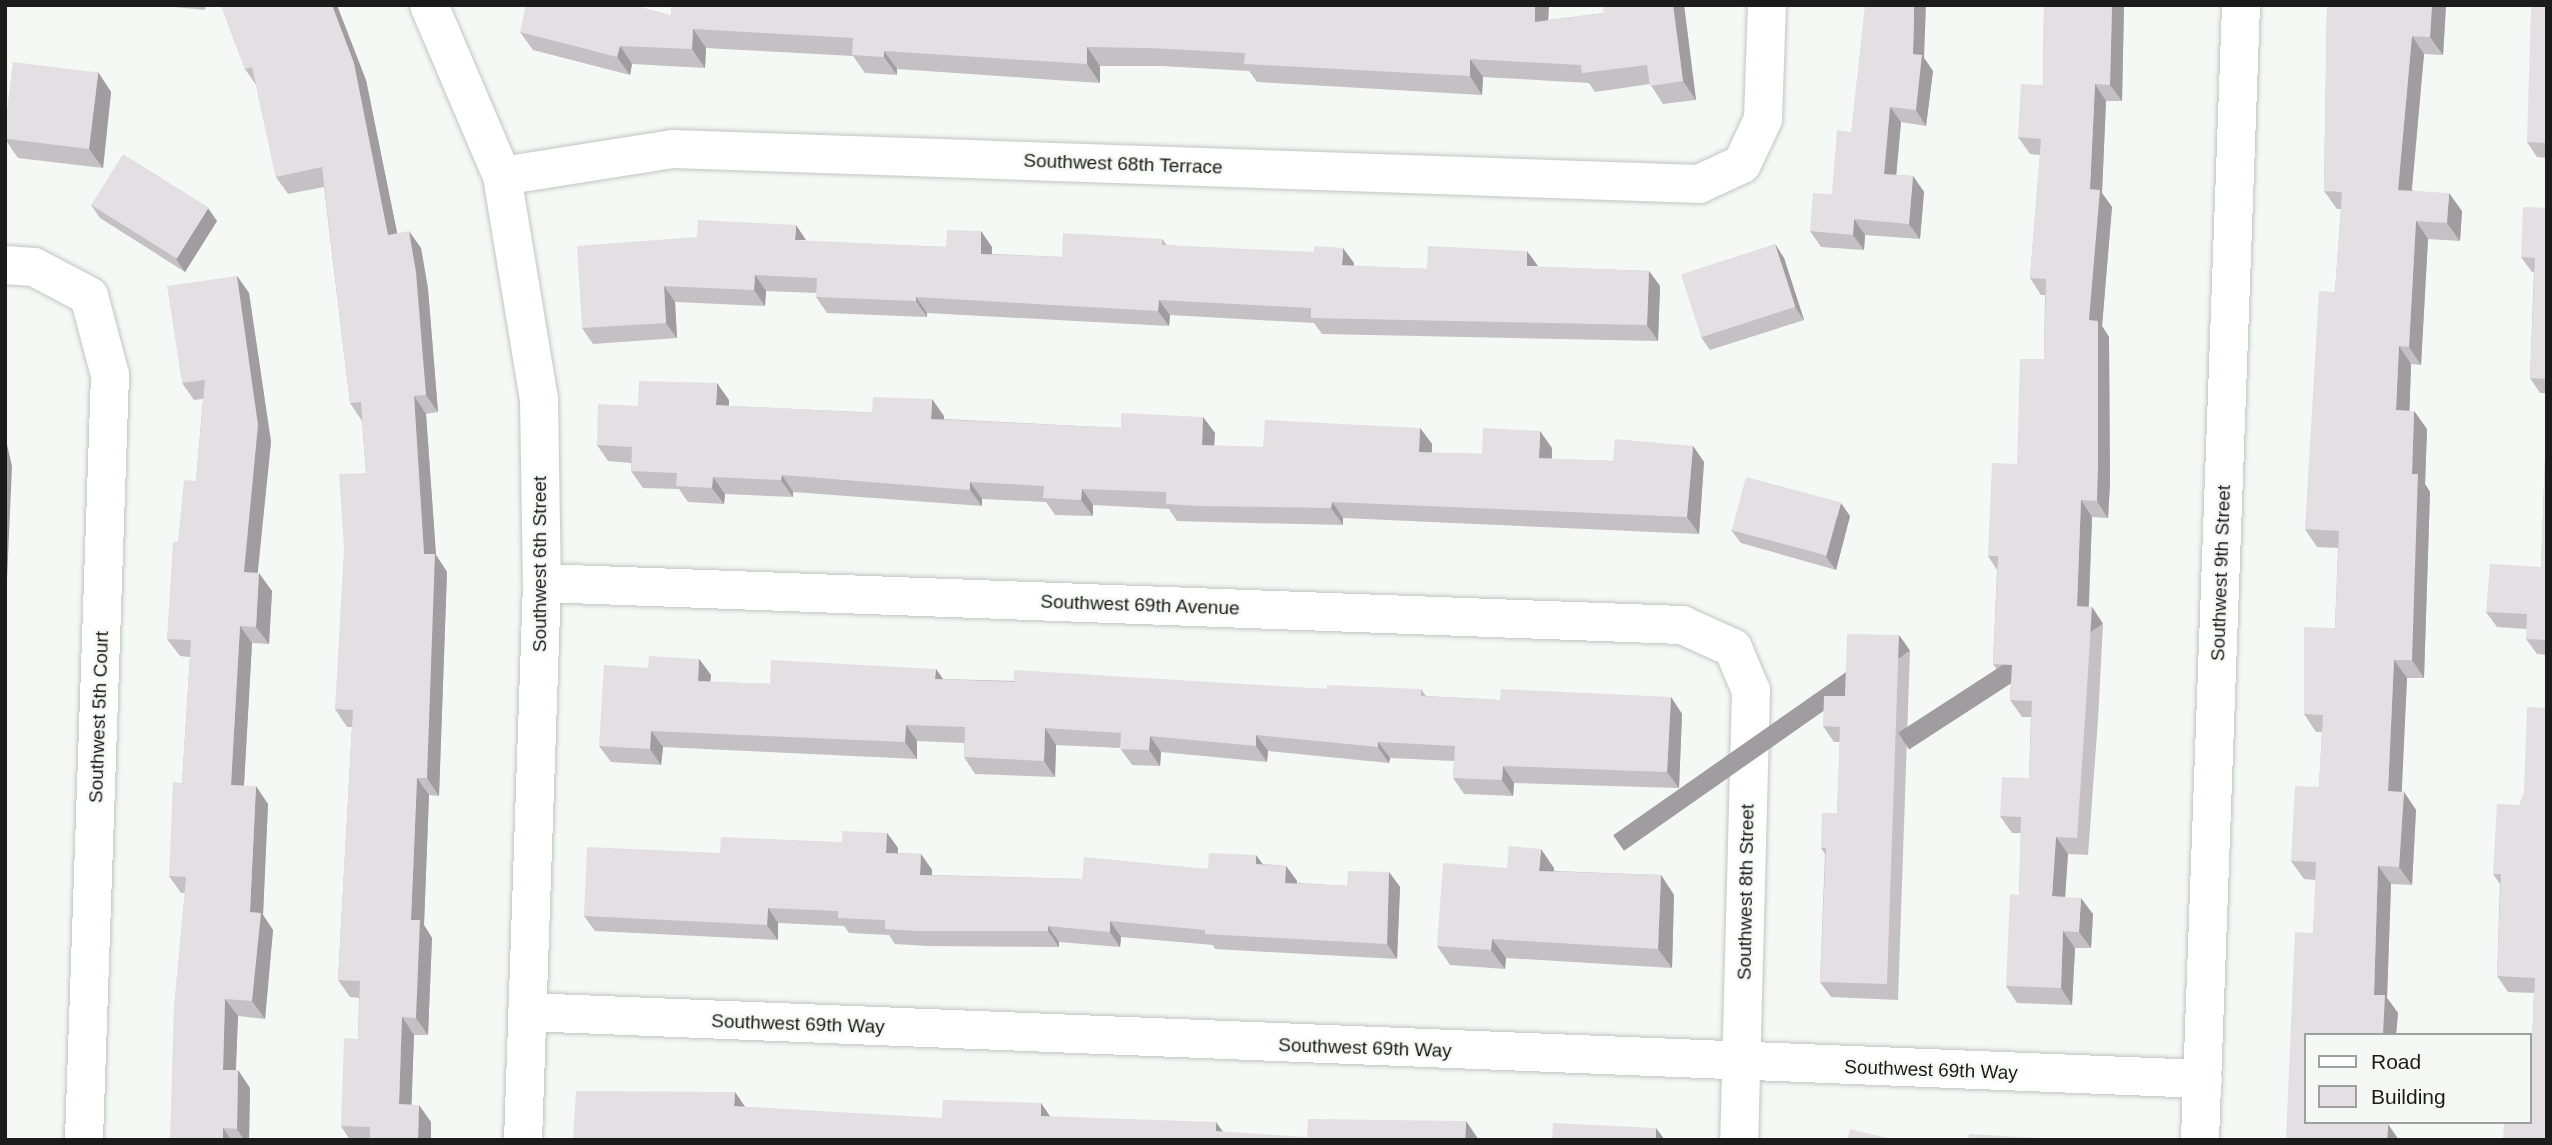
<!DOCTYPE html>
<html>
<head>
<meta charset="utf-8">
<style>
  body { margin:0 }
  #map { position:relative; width:2552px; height:1145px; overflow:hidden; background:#f4f9f6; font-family:Helvetica,sans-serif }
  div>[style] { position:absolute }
  .roads { filter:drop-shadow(0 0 2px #c1c6c3) drop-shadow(0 0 2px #c1c6c3) }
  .street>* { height:38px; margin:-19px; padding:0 19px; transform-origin:19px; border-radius:19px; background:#fff }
  .wall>* { inset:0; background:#c4c0c3 }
  .shaded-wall>* { inset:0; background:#a09c9f; transform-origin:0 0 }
  .building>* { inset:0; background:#e4dfe3; transform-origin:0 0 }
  span { translate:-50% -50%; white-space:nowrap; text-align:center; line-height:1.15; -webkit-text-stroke:5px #f4f9f6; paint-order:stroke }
  .street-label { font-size:19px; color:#1a1b1a }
  .frame { position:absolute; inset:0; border:7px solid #1a1b1a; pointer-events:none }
  .legend { position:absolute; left:2304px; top:1033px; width:228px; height:91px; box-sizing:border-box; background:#f4f9f6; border:2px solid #9da09e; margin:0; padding:9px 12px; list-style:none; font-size:21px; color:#1a1b1a }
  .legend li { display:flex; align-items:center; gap:14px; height:35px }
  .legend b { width:35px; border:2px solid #9da09e }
</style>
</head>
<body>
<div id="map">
  <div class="roads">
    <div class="street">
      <div style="left:429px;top:5px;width:186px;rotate:66.9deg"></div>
      <div style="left:502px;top:176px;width:226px;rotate:80.6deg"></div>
      <div style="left:539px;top:399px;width:184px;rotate:89.1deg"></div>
      <div style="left:542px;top:583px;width:557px;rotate:91.95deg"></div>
      <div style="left:502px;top:176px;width:173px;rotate:-9deg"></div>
      <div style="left:673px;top:149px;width:1027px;rotate:1.95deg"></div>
      <div style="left:1699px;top:184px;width:47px;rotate:-24.9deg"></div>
      <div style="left:1742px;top:164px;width:50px;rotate:-65deg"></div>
      <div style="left:1763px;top:119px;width:114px;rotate:-88deg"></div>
      <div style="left:5px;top:265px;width:29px;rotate:4deg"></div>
      <div style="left:34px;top:267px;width:62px;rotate:27.8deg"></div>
      <div style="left:89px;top:296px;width:82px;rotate:75.1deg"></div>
      <div style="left:110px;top:375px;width:765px;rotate:91.95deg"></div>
      <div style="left:542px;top:583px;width:1141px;rotate:2.11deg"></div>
      <div style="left:1682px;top:625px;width:56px;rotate:24.3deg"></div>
      <div style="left:1733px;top:648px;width:47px;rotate:67.3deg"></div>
      <div style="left:1751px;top:691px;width:449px;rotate:91.5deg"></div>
      <div style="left:527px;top:1012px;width:1677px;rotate:2.29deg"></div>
      <div style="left:2200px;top:1140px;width:1136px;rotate:-87.93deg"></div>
    </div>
  </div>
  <div class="wall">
    <div style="clip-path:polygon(155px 5px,206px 5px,205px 10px)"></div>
    <div style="clip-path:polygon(221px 5px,366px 80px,397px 233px,421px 248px,428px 289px,438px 412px,426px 414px,436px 555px,447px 572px,439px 796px,429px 795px,424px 925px,432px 938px,428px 1035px,414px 1035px,411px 1104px,431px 1122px,431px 1140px,350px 1140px,341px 1126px,358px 1039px,359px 998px,350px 997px,338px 980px,352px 727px,347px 727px,335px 709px,366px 473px,362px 421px,350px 403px,324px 187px,288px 194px,276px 177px,256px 85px,245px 69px)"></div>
    <div style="clip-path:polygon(671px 5px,1549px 5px,1548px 20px,1604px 13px,1603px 5px,1684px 5px,1696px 100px,1663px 104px,1650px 84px,1595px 92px,1589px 83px,1483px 77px,1482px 95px,1257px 82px,1249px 71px,1162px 66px,1100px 66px,1100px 83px,897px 69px,897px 75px,865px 73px,853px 56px,706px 48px,705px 68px,632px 64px,630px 75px,533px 50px,520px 32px,671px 15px)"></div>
    <div style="clip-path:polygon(2044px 5px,2124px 5px,2122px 101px,2106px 101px,2102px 193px,2112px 207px,2102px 326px,2109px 337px,2110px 484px,2108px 518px,2092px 517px,2089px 607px,2092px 607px,2103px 624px,2098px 720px,2088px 855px,2068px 854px,2065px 897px,2093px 914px,2091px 948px,2075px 948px,2072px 1005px,2017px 1003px,2006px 986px,2019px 895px,2021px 833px,2012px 833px,2000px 816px,2029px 778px,2031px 717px,2022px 717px,2010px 700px,2011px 681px,2004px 680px,1993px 664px,1997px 570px,1988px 556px,2017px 464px,2044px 359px,2045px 295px,2041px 295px,2030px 278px,2040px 155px,2030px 154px,2018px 137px,2043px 85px)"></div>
    <div style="clip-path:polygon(2327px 5px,2446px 5px,2443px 55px,2424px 54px,2412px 190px,2462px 211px,2460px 241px,2428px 239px,2421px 365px,2411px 364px,2409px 411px,2414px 411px,2427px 429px,2425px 484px,2430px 492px,2424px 678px,2407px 678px,2401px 791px,2404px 792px,2416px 810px,2412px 885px,2391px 884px,2387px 998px,2398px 1013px,2396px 1035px,2305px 1035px,2286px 1140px,2313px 933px,2316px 880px,2304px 879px,2291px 861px,2319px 787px,2322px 732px,2316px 732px,2304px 714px,2335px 628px,2338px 548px,2317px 547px,2305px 529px,2335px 292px,2341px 209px,2337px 209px,2324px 191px)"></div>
    <div style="clip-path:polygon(2547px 5px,2547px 158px,2537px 157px,2527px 142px)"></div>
    <div style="clip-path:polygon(1924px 58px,1933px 71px,1926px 126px,1901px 122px,1896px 175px,1913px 176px,1924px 192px,1920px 239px,1865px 235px,1864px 250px,1821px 247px,1810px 231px,1832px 194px,1851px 132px)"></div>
    <div style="clip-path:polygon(98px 72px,111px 92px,103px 168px,18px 158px,5px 139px,5px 135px)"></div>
    <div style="clip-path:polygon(2547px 169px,2547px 393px,2540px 393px,2530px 378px,2534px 272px,2532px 272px,2521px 257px,2545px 208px)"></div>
    <div style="clip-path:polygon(91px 205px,217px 221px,185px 272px,100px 218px)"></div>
    <div style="clip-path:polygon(697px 237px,946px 247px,992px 247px,992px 254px,1062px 257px,1162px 239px,1167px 245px,1354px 263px,1354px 266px,1427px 269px,1538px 267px,1649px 271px,1660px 286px,1658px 341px,1322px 334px,1314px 323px,1170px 315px,1169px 326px,927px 313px,927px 317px,827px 313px,816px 297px,817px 293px,766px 291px,765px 306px,675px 302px,677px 338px,593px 344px,582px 328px)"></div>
    <div style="clip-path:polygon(1775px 244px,1784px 258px,1804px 320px,1710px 350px,1701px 337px)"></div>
    <div style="clip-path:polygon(237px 276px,249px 293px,271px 442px,257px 573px,272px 591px,269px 644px,252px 643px,244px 786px,268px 804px,263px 915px,273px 930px,265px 1019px,238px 1016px,236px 1070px,250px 1088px,249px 1140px,170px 1140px,185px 893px,181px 893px,169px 876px,182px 783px,190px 657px,180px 656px,167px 639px,178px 542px,196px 481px,203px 399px,194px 400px,182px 383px)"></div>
    <div style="clip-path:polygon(729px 400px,729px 406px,944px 416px,944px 419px,1121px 428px,1203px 417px,1215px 433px,1214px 446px,1263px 447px,1420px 428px,1432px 444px,1432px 453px,1482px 454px,1552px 448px,1552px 459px,1613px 461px,1693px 446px,1704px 462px,1699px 534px,1343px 518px,1343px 525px,1211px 522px,1177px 521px,1169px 509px,1093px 505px,1093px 516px,1055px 515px,1046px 502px,982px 499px,982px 506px,793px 492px,793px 497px,725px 494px,724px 504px,688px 502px,679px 489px,643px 488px,631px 471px,631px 463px,608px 461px,597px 445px,638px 406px)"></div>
    <div style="clip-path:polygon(2547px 403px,2547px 655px,2537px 654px,2526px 639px,2527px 629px,2497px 627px,2486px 612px,2541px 567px)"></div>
    <div style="clip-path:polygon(1850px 516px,1836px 570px,1741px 543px,1731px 530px)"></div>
    <div style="clip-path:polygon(1899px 635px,1910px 651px,1898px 1000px,1831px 997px,1820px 982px,1825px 854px,1821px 848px,1837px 813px,1840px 742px,1834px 742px,1823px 726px,1845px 696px)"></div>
    <div style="clip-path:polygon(699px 659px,711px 675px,710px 682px,770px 684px,936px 669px,943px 679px,1327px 689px,1421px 689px,1426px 696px,1500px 700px,1671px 697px,1682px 714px,1679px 788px,1514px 783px,1513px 796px,1464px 794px,1453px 778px,1454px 761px,1390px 758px,1389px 763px,1268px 751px,1267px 762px,1161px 752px,1160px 766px,1132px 765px,1120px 748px,1056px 745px,1055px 777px,975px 774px,964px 757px,964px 743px,917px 741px,917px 759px,663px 747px,661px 765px,611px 762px,599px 746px,648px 668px)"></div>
    <div style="clip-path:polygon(2547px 708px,2529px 1122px,2534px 993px,2508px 992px,2497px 976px,2500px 884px,2493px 874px,2524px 793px)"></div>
    <div style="clip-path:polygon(887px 833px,898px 848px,898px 853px,921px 854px,932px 870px,931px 875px,1082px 879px,1263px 864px,1286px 866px,1297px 881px,1297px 883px,1347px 886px,1389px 872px,1400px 887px,1397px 959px,1215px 949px,1213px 945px,1121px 937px,1120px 947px,1059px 942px,1059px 947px,928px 946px,895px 944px,889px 935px,849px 933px,844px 926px,778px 923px,778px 940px,595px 931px,584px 916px,720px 853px,842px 842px)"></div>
    <div style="clip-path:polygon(1507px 868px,1554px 868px,1554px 871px,1661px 875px,1674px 895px,1672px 968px,1506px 958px,1505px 969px,1450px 965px,1437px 946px)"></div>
  </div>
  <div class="shaded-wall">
    <div style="clip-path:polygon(332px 5px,337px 5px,366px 80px,401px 252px,388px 235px)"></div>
    <div style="clip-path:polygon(1535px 5px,1549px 5px,1547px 40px,1535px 22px)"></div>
    <div style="clip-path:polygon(1673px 5px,1684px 5px,1696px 100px,1683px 81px)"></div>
    <div style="clip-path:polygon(1914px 5px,1926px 5px,1924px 58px,1933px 71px,1926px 126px,1916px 110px,1913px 54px)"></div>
    <div style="clip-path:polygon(2112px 5px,2124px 5px,2122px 101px,2110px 85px)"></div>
    <div style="clip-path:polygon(2432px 5px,2446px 5px,2443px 55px,2430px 37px)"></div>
    <div style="clip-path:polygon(693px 29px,706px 48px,705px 68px,692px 49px)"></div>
    <div style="clip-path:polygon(2412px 36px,2424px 54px,2410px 208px,2398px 190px)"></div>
    <div style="clip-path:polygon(620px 46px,632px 64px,630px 75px,617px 57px)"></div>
    <div style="clip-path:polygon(1087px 47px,1100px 66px,1100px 83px,1087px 64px)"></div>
    <div style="clip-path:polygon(884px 51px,897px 69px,897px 75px,884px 57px)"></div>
    <div style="clip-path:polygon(1470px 59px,1483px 77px,1482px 95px,1470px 76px)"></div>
    <div style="clip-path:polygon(98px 72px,111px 92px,103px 168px,89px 149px)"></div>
    <div style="clip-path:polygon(2095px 84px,2106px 101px,2102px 193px,2112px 207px,2102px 326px,2109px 337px,2110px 484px,2108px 518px,2097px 501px,2089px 320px,2090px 189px)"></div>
    <div style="clip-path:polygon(1890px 107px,1901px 122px,1895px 189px,1884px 174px)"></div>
    <div style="clip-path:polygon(1913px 176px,1924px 192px,1920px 239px,1909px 224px)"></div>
    <div style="clip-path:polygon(2449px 193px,2462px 211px,2460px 241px,2447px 223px)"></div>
    <div style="clip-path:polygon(208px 208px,217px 221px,185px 272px,176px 259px)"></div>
    <div style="clip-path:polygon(1854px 219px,1865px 235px,1864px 250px,1853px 235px)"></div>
    <div style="clip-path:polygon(2416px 221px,2428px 239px,2421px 365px,2409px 347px)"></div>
    <div style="clip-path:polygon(796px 225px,806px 240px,795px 240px)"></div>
    <div style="clip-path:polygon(409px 231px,421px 248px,428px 289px,438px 412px,426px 395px)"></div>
    <div style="clip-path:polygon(981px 231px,992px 247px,991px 269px,981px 254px)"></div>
    <div style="clip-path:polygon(1775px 244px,1784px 258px,1804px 320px,1795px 307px)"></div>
    <div style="clip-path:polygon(1343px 248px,1354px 263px,1353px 281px,1342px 265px)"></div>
    <div style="clip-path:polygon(1527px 251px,1538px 266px,1527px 266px)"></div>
    <div style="clip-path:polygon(1649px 271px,1660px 286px,1658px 341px,1647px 325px)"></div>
    <div style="clip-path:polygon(755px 275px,766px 291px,765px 306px,754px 290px)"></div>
    <div style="clip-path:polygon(237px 276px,249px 293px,271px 442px,256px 590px,244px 572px)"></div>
    <div style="clip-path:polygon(664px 286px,675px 302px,677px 338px,666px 323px)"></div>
    <div style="clip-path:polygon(916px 297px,927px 313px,927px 317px,916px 301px)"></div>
    <div style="clip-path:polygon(1159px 300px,1170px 315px,1169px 326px,1158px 311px)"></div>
    <div style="clip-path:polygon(2399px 346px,2411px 364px,2409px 428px,2396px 410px)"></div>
    <div style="clip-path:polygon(717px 383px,729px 400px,728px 422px,716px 405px)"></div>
    <div style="clip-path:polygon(414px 396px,426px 414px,436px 555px,447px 572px,439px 796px,427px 778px,424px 554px)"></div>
    <div style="clip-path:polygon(932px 399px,944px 416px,943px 436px,931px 419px)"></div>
    <div style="clip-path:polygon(2414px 411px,2427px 429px,2425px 484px,2430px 492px,2424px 678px,2412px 660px,2412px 474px)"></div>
    <div style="clip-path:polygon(1203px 417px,1215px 433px,1213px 462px,1202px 445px)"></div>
    <div style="clip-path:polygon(1420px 428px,1432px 444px,1431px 469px,1419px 452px)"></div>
    <div style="clip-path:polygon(1540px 431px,1552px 448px,1551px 475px,1539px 458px)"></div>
    <div style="clip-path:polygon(5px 436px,12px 466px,7px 579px,5px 576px)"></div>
    <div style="clip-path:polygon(1693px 446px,1704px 462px,1699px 534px,1687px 517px)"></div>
    <div style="clip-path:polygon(782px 475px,793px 492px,793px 497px,781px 480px)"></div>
    <div style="clip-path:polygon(713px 477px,725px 494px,724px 504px,712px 488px)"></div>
    <div style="clip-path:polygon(970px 482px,982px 499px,982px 506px,970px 490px)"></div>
    <div style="clip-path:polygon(1082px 489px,1093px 505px,1093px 516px,1081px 500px)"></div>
    <div style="clip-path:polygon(2081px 500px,2092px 517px,2088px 623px,2077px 606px)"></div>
    <div style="clip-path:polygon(1332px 502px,1343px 518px,1343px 525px,1331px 508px)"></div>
    <div style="clip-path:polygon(1841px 503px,1850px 516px,1836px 570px,1826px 557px)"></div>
    <div style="clip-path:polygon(259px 573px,272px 591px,269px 644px,256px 627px)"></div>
    <div style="left:2092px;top:607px;width:20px;height:231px;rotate:57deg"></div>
    <div style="clip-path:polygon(240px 626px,252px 643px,243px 802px,231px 785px)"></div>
    <div style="left:1899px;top:635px;width:19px;height:349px;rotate:55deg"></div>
    <div style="clip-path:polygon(699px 659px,711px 675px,709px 697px,698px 681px)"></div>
    <div style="clip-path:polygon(2394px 660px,2407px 678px,2401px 809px,2388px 791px)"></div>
    <div style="clip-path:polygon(936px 669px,947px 685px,935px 679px)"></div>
    <div style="clip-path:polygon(1671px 697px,1682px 714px,1679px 788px,1667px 772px)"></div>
    <div style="clip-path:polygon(906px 725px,917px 741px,917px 759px,905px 742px)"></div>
    <div style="clip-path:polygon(1045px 728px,1056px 745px,1055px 777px,1044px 761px)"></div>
    <div style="clip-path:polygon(651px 731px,663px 747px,661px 765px,650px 749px)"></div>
    <div style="clip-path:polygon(1256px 735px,1268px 751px,1267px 762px,1256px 746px)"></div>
    <div style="clip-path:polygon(1150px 736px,1161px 752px,1160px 766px,1149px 750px)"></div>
    <div style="clip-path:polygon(1378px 742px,1390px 758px,1389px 763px,1378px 747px)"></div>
    <div style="clip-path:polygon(1503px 766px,1514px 783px,1513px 796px,1502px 780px)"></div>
    <div style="clip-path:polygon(417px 778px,429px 795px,424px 925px,432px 938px,428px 1035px,416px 1018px,411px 920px)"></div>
    <div style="clip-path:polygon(256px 786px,268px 804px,263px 915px,273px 930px,265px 1019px,252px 1001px,250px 912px)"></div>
    <div style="clip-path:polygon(2404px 792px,2416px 810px,2412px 885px,2399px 867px)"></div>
    <div style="clip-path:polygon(887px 833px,898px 848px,897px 868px,886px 853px)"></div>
    <div style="clip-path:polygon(2056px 837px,2068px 854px,2064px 913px,2052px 896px)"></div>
    <div style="clip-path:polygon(1541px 849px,1554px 868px,1553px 890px,1539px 871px)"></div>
    <div style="clip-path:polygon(921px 854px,932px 870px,931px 890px,920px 875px)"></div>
    <div style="clip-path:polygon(1256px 855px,1267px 870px,1256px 864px)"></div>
    <div style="clip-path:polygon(1286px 866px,1297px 881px,1296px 898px,1285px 883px)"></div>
    <div style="clip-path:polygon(2378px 866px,2391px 884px,2387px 998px,2398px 1013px,2396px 1035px,2383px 1035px,2374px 995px)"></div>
    <div style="clip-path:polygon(1389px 872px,1400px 887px,1397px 959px,1387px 944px)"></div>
    <div style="clip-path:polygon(1661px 875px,1674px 895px,1672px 968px,1658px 949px)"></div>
    <div style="clip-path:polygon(2081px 898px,2093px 914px,2091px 948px,2079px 932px)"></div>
    <div style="clip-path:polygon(768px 908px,778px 923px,778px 940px,767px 925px)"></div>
    <div style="clip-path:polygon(1110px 921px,1121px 937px,1120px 947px,1110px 932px)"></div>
    <div style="clip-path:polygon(1048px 926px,1059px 942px,1059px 947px,1048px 931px)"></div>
    <div style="clip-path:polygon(2063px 931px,2075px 948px,2072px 1005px,2061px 988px)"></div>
    <div style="clip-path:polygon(1492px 939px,1506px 958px,1505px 969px,1491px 950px)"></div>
    <div style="clip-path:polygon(225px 999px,238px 1016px,235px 1087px,223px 1070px)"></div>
    <div style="clip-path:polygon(402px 1017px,414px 1035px,411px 1121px,399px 1104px)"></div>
    <div style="clip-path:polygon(238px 1070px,250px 1088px,249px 1140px,244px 1140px,237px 1129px)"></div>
    <div style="clip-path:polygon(735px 1092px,748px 1111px,734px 1106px)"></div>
    <div style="clip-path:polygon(1041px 1103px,1054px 1122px,1041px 1116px)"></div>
    <div style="clip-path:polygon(419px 1105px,431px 1122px,431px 1140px,418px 1140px)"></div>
    <div style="clip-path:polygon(1466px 1121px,1479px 1140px,1465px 1140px)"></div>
    <div style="clip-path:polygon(1216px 1122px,1229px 1140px,1216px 1131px)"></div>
    <div style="clip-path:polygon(2388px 1124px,2399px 1140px,2387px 1140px)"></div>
    <div style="clip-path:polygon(223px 1128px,231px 1140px,223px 1140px)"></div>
    <div style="clip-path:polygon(1656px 1128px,1665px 1140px,1656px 1140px)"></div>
  </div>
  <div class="building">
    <div style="clip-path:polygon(221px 5px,332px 5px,354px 63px,388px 235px,409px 231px,416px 272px,426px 395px,414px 396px,424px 554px,435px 554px,427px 778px,417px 778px,411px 920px,420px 920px,416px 1018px,402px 1017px,399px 1104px,419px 1105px,418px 1140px,370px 1140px,370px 1127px,341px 1126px,344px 1038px,358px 1039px,360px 981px,338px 980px,353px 710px,335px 709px,344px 548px,339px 474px,366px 473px,361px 402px,350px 403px,322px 167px,276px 177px,252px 67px,245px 69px)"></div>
    <div style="clip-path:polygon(526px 5px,633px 5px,671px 15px,671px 5px,1535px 5px,1535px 22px,1604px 13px,1603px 5px,1673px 5px,1683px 81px,1650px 86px,1647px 65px,1582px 73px,1581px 65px,1470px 59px,1470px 76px,1244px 64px,1245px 53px,1149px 48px,1087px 47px,1087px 64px,884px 51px,884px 57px,852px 55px,853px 38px,693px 29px,692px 49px,620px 46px,617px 57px,520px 32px)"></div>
    <div style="clip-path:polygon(1865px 5px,1914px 5px,1913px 54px,1922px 55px,1916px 110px,1890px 107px,1884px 174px,1913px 176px,1909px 224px,1854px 219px,1853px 235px,1810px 231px,1813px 193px,1832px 194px,1837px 130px,1851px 132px)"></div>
    <div style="clip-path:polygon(2044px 5px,2112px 5px,2110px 85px,2095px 84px,2090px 189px,2100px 190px,2089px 320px,2098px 321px,2098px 467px,2097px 501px,2081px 500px,2077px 606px,2092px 607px,2086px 704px,2077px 838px,2056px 837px,2052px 896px,2081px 898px,2079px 932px,2063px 931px,2061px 988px,2006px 986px,2010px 894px,2019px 895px,2021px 817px,2000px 816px,2002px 777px,2029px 778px,2032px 701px,2010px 700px,2012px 665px,1993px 664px,1998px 556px,1988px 556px,1992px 463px,2017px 464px,2020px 359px,2044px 359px,2046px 279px,2030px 278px,2041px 139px,2018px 137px,2021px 84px,2043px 85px)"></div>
    <div style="clip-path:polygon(2327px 5px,2432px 5px,2430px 37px,2412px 36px,2398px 190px,2449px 193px,2447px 223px,2416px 221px,2409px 347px,2399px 346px,2396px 410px,2414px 411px,2412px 474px,2418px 474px,2412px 660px,2394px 660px,2388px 791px,2404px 792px,2399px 867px,2378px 866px,2374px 995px,2385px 995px,2383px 1035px,2305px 1035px,2305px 1122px,2359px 1122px,2388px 1124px,2387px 1140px,2286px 1140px,2295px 932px,2313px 933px,2316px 862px,2291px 861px,2295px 786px,2319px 787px,2323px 715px,2304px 714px,2304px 627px,2335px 628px,2339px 531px,2305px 529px,2319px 291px,2335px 292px,2342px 192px,2324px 191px)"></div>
    <div style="clip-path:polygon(2531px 5px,2547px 5px,2547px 143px,2527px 142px)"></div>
    <div style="left:13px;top:62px;width:86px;height:77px;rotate:7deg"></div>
    <div style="left:123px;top:154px;width:101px;height:60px;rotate:32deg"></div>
    <div style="clip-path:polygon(2547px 169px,2547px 379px,2530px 378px,2535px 258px,2521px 257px,2523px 207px,2545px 208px)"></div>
    <div style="clip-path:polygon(698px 220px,796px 225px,795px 240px,946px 247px,947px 230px,981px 231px,981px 254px,1062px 257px,1063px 233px,1162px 239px,1162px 245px,1314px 252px,1314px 246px,1343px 248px,1342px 265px,1427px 269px,1428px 246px,1527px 251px,1527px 266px,1649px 271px,1647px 325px,1311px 318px,1311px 308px,1159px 300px,1158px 311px,916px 297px,916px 301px,816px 297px,817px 278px,755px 275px,754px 290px,664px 286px,666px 323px,582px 328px,577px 246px,697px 237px)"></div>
    <div style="left:1775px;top:244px;width:66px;height:99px;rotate:72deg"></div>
    <div style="clip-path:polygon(237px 276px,258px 425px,244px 572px,259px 573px,256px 627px,240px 626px,231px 785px,256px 786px,250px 912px,261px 913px,252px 1001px,225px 999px,223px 1070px,238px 1070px,237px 1129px,223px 1128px,223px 1140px,170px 1140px,174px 1006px,186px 877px,169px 876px,173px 782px,182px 783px,191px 640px,167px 639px,173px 542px,178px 542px,184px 480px,196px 481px,205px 380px,182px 383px,167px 286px)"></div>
    <div style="clip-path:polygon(639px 381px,717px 383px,716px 405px,872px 413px,873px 397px,932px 399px,931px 419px,1121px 428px,1121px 413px,1203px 417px,1202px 445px,1263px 447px,1265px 420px,1420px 428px,1419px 452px,1482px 454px,1483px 428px,1540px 431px,1539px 458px,1613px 461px,1615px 439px,1693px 446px,1687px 517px,1332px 502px,1331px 508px,1199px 506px,1166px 504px,1166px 492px,1082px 489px,1081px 500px,1043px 498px,1044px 486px,970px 482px,970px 490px,782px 475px,781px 480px,713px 477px,712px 488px,676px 486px,677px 473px,631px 471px,632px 447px,597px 445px,598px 404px,638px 406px)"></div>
    <div style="clip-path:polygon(2547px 403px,2547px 640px,2526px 639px,2527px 614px,2486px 612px,2490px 564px,2541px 567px)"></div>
    <div style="left:1746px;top:477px;width:98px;height:55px;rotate:15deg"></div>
    <div style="clip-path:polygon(1847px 634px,1899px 635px,1887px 984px,1820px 982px,1826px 848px,1821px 848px,1822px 813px,1837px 813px,1840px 727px,1823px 726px,1824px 696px,1845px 696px)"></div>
    <div style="clip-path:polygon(649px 656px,699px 659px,698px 681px,770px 684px,771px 660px,936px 669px,935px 679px,1014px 682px,1014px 670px,1327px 689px,1327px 685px,1421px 689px,1421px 696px,1500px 700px,1501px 689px,1671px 697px,1667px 772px,1503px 766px,1502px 780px,1453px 778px,1455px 746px,1378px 742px,1378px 747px,1256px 735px,1256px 746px,1150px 736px,1149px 750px,1120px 749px,1121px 733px,1045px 728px,1044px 761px,964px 757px,965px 727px,906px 725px,905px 742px,651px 731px,650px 749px,599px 746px,604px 665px,648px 668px)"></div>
    <div style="clip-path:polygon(2527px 707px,2547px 708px,2547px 1140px,2503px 1140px,2504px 1122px,2529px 1122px,2535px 978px,2497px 976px,2501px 874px,2493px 874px,2497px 804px,2519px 805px,2524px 793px)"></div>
    <div style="clip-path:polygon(842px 831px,887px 833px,886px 853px,921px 854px,920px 875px,1082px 879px,1084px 857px,1208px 869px,1209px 853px,1256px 855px,1256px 864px,1286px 866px,1285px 883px,1347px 886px,1348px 871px,1389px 872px,1387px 944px,1205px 934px,1205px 930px,1110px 921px,1110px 932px,1048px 926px,1048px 931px,917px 931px,885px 929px,885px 920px,838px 918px,838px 911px,768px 908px,767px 925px,584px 916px,587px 847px,720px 853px,721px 837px,842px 842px)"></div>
    <div style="clip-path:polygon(1509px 846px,1541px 849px,1539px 871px,1661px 875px,1658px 949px,1492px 939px,1491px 950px,1437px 946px,1443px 863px,1507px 868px)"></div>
    <div style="clip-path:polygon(576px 1091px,735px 1092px,734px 1106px,942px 1118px,943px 1100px,1041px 1103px,1041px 1116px,1216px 1122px,1216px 1131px,1307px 1137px,1308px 1119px,1466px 1121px,1465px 1140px,573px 1140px)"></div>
    <div style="clip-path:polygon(1553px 1123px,1656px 1128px,1656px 1140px,1552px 1140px)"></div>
    <div style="clip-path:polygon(1850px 1129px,1895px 1140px,1847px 1140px)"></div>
    <div style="clip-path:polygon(1969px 1134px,2072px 1140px,1968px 1140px)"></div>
  </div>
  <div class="street-label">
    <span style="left:1123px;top:164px;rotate:2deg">Southwest 68th Terrace</span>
    <span style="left:540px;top:564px;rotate:-90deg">Southwest 6th Street</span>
    <span style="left:2221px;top:573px;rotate:-88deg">Southwest 9th Street</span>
    <span style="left:1140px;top:605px;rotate:2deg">Southwest 69th Avenue</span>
    <span style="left:99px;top:717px;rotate:-88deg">Southwest 5th Court</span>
    <span style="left:1746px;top:892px;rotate:-89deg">Southwest 8th Street</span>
    <span style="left:798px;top:1024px;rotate:2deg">Southwest 69th Way</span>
    <span style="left:1365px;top:1048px;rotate:2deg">Southwest 69th Way</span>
    <span style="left:1931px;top:1070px;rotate:2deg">Southwest 69th Way</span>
  </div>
  <div class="frame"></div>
  <ul class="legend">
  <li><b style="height:9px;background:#fff"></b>Road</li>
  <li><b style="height:19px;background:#e4dfe3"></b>Building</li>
  </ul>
</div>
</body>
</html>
